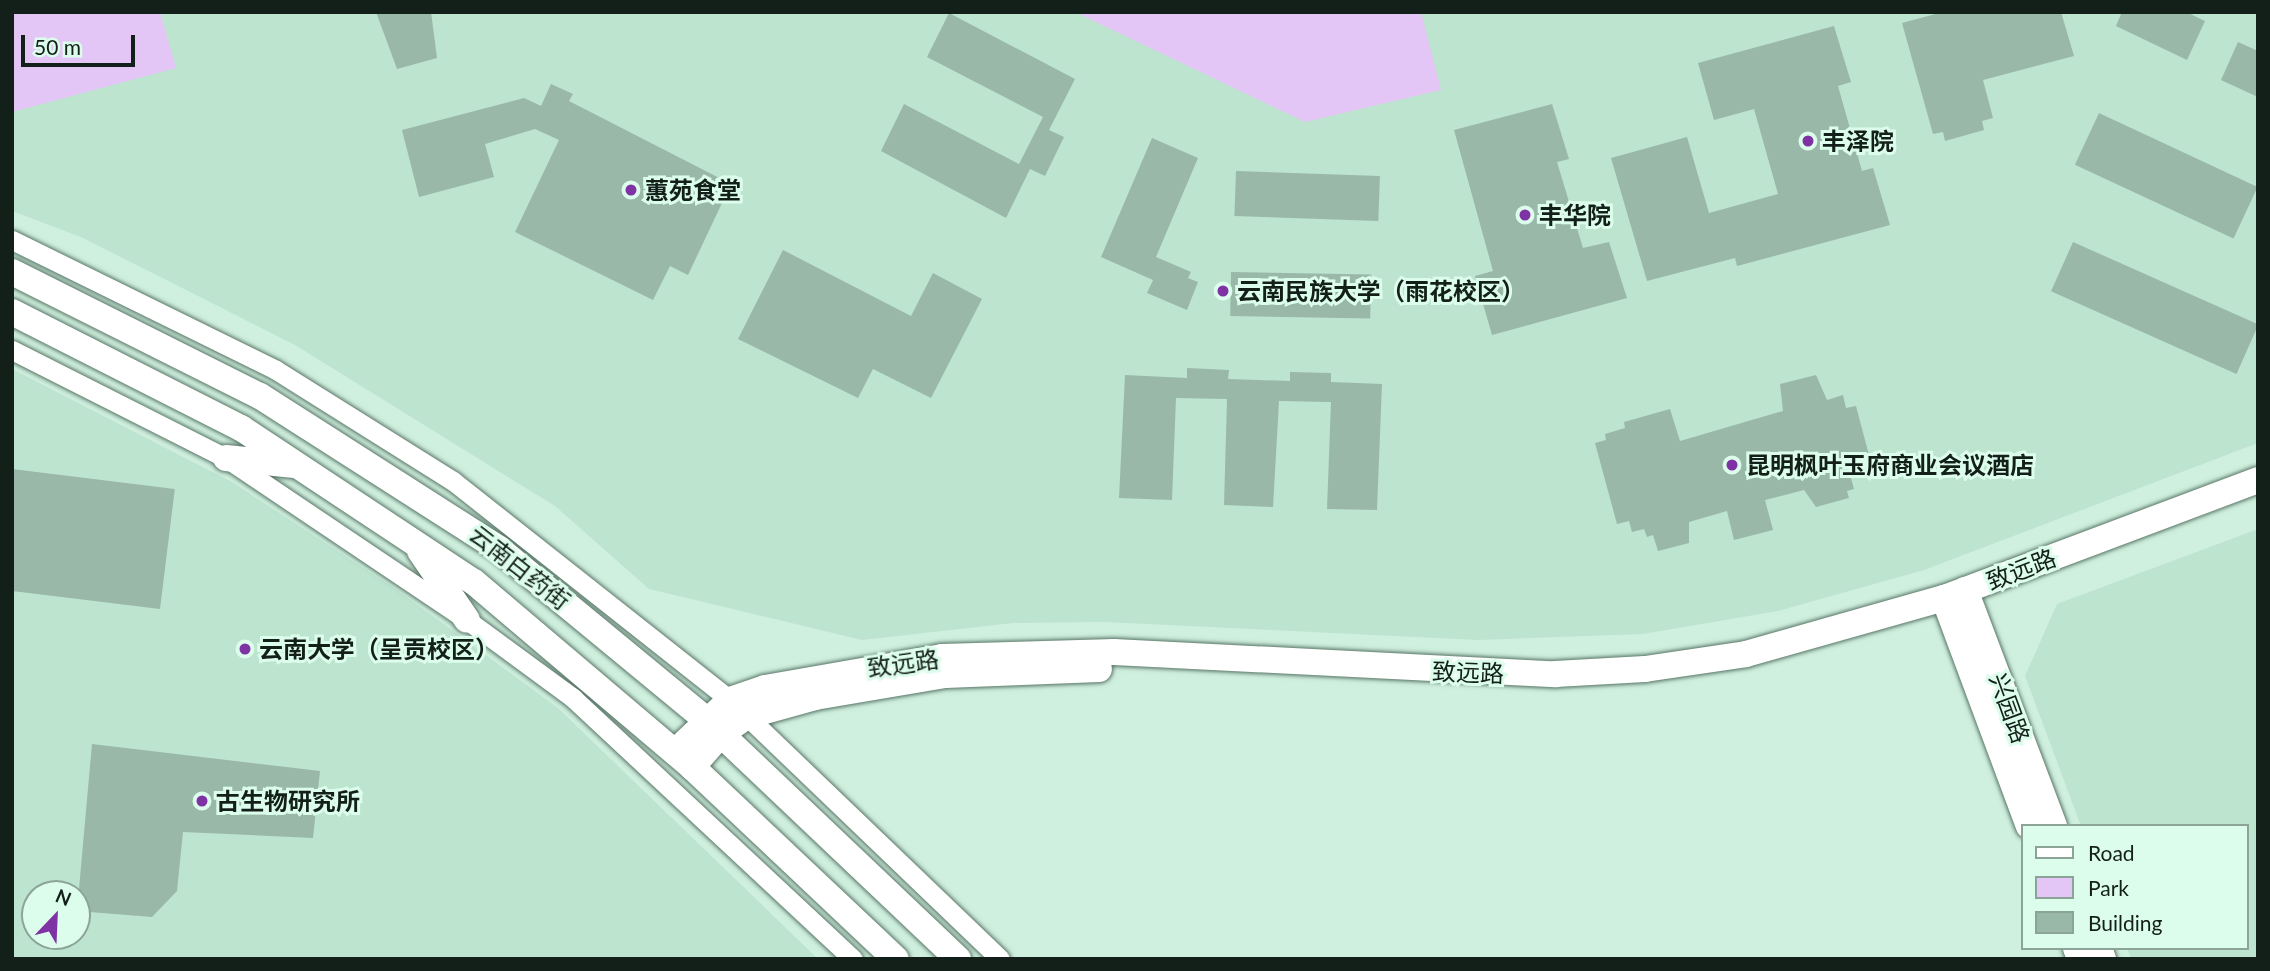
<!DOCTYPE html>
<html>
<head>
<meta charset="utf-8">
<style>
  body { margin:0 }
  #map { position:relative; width:2270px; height:971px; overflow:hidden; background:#d0f0df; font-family:Lato,"Noto Sans SC",sans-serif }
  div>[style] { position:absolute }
  .built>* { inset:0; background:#bde4cf }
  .green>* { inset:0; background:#e3c6f5 }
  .building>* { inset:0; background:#99b8a8; transform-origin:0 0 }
  .roads { filter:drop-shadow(0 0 2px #597667) drop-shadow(0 0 2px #597667) }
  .minor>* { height:19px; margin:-9.5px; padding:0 9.5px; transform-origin:9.5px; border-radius:9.5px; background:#fff }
  .major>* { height:26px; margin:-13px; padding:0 13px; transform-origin:13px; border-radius:13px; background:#fff }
  .dots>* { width:19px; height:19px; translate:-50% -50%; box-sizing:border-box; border:4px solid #ddfdec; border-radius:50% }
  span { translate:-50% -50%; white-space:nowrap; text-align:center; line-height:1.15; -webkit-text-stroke:6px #ddfdec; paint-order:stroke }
  .poi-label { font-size:24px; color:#131f19; font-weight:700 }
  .left { translate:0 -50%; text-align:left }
  .street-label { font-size:24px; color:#131f19 }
  .frame { position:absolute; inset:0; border:14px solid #131f19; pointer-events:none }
  .legend { position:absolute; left:2021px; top:824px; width:228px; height:126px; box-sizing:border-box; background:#ddfdec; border:2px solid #8ca498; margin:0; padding:9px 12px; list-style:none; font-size:21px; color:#131f19 }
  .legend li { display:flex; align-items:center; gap:14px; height:35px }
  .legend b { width:35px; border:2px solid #8ca498 }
  .north { position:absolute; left:21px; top:880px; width:70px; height:70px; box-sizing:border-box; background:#ddfdec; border:2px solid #8ca498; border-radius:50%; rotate:23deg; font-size:19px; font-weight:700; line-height:28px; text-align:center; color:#131f19 }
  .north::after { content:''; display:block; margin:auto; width:24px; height:32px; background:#7e32a4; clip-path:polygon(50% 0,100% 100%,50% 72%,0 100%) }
  .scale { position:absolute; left:21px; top:35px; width:114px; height:32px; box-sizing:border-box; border:4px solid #131f19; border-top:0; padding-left:9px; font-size:21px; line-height:24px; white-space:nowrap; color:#131f19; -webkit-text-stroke:5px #ddfdec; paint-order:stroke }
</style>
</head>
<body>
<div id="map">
  <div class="built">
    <div style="clip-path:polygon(12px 12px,2258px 12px,2258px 443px,1924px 570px,1778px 611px,1643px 634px,1478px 640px,1104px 622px,1013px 623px,862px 640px,649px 589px,555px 506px,295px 345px,81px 237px,12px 211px)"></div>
    <div style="clip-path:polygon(evenodd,12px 369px,232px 482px,397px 590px,558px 708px,818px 959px,12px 959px,12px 369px,35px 894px,77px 894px,77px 936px,35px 936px,35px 894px)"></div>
    <div style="clip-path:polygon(2258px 529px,2258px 959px,2131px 959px,2127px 948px,2247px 948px,2247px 826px,2081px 826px,2025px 676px,2057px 604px)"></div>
  </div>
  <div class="green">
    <div style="clip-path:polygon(12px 12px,160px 12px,176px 68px,12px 112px)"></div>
    <div style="clip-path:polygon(1075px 12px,1421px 12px,1441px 90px,1305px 122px)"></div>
  </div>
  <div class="building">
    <div style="clip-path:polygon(376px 12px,431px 12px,437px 58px,397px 69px)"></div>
    <div style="clip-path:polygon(1943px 12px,2061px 12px,2074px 56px,1983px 80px,1993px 118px,1982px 121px,1984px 130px,1945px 141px,1943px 132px,1933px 134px,1902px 23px)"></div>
    <div style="clip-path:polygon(2122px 12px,2186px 12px,2205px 21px,2187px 60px,2116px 26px)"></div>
    <div style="clip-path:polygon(949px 13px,1075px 79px,1049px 130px,1064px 137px,1045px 176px,1030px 169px,1006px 218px,881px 151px,904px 104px,1019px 164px,1043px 117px,927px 57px)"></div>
    <div style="clip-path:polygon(1834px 26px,1851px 82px,1838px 86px,1862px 171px,1873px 168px,1890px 225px,1737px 266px,1735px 258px,1647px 281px,1611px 158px,1687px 137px,1709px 213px,1778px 194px,1754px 109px,1714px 120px,1698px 63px)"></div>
    <div style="clip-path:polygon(2238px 42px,2258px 51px,2258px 97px,2221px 80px)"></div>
    <div style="clip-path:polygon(551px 84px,573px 94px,569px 101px,731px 184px,688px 275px,670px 266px,653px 300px,515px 232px,559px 140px,535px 129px,485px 144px,494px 177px,419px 197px,402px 130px,524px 98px,541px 106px)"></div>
    <div style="clip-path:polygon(1552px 104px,1569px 159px,1557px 162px,1583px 248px,1609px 242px,1627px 298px,1492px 335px,1475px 276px,1493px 271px,1454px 130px)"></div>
    <div style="left:2099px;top:113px;width:175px;height:57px;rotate:25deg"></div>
    <div style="clip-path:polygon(1152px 138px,1198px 158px,1156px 257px,1191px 272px,1188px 278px,1198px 282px,1187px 310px,1147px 293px,1153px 280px,1101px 257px)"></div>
    <div style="left:1236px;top:171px;width:144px;height:45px;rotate:2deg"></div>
    <div style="left:2073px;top:242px;width:203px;height:54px;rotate:24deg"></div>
    <div style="clip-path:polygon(783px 250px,911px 316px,933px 273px,982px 299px,931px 398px,873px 369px,858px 398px,738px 339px)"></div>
    <div style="left:1231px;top:272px;width:140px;height:44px;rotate:1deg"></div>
    <div style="clip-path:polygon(1187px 368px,1229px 370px,1228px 379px,1290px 381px,1290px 372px,1331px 373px,1331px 382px,1382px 384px,1377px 510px,1327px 509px,1331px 402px,1279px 401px,1273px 507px,1224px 505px,1227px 399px,1176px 398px,1172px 500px,1119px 498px,1125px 375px,1187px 378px)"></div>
    <div style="clip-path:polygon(1816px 375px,1827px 400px,1843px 395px,1846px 408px,1856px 406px,1869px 455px,1860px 457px,1865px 473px,1851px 478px,1854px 489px,1847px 491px,1849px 498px,1816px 507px,1804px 490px,1765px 500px,1773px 530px,1734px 540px,1727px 511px,1689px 522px,1689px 543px,1658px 551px,1653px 535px,1647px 537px,1644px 529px,1632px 532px,1629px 521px,1617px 524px,1595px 443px,1606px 440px,1605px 434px,1625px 428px,1624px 422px,1670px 409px,1680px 441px,1783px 411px,1780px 384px)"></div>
    <div style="left:12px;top:469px;width:164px;height:121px;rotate:7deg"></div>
    <div style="clip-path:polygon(92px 744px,320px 771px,313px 838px,183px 832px,177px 891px,152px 917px,77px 911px)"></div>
  </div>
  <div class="roads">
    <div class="minor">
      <div style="left:12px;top:240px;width:294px;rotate:26.2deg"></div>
      <div style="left:276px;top:370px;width:209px;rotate:32.1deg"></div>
      <div style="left:453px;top:481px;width:353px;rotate:38.3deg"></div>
      <div style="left:730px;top:700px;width:374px;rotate:43.8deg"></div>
      <div style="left:12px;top:350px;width:240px;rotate:26.8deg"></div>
      <div style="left:226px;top:458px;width:290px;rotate:33.9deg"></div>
      <div style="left:467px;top:620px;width:132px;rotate:36.3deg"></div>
      <div style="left:573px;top:698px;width:383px;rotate:43deg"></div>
    </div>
    <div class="major">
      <div style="left:12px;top:272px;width:277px;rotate:26.6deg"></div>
      <div style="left:260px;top:396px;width:284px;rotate:32.6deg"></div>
      <div style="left:499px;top:549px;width:267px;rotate:39.5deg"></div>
      <div style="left:705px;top:719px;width:349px;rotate:43.5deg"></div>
      <div style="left:12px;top:312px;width:257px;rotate:26.9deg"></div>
      <div style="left:241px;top:428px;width:279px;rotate:33.5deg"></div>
      <div style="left:474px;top:582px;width:286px;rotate:40.3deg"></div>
      <div style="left:692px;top:767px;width:280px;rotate:43.3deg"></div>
      <div style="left:226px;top:458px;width:69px;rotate:5.8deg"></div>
      <div style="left:420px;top:551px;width:83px;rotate:55.7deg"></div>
      <div style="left:1965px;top:590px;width:252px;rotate:69.3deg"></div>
      <div style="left:1944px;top:598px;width:243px;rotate:69.6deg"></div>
      <div style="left:675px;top:752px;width:76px;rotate:-43.4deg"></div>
      <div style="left:730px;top:700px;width:37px;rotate:-19deg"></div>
      <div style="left:765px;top:688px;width:180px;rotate:-9.9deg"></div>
      <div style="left:942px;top:657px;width:172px;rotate:-1.7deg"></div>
      <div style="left:1114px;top:652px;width:442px;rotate:2.9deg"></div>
      <div style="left:1555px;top:674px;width:90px;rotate:-3.2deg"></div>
      <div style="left:1645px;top:669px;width:102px;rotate:-8.4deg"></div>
      <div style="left:1746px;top:654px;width:206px;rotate:-15.8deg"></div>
      <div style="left:1944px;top:598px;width:335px;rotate:-20.6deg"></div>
      <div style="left:692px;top:767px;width:44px;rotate:-48.7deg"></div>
      <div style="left:721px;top:734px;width:32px;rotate:-35deg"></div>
      <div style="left:747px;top:716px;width:71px;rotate:-15.6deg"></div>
      <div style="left:815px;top:697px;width:132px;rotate:-9.6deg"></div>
      <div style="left:945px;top:675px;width:154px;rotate:-2.2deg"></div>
      <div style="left:2076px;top:948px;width:12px;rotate:70deg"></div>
      <div style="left:2099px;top:948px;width:12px;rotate:70deg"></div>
    </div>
  </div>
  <div class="dots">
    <div style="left:1808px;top:141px;background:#7e32a4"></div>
    <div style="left:631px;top:190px;background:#7e32a4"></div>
    <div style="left:1525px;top:215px;background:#7e32a4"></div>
    <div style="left:1223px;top:291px;background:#7e32a4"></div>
    <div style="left:1732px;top:465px;background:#7e32a4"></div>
    <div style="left:245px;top:649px;background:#7e32a4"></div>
    <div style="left:202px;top:801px;background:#7e32a4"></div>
  </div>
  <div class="poi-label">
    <span class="left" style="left:1822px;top:141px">丰泽院</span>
    <span class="left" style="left:645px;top:190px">蕙苑食堂</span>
    <span class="left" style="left:1539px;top:215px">丰华院</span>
    <span class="left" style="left:1237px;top:291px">云南民族大学（雨花校区）</span>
    <span class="left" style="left:1746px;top:465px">昆明枫叶玉府商业会议酒店</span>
    <span class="left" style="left:259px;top:649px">云南大学（呈贡校区）</span>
    <span class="left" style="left:216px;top:801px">古生物研究所</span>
  </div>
  <div class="street-label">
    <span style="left:520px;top:567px;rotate:38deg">云南白药街</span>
    <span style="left:2021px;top:569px;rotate:-21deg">致远路</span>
    <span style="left:903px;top:663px;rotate:-8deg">致远路</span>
    <span style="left:1468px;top:672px;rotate:2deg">致远路</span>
    <span style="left:2010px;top:708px;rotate:70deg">兴园路</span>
  </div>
  <div class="frame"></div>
  <ul class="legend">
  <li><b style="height:9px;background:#fff"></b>Road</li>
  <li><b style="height:19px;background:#e3c6f5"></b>Park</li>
  <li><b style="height:19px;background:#99b8a8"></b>Building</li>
  </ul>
  <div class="north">N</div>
  <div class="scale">50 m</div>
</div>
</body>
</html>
